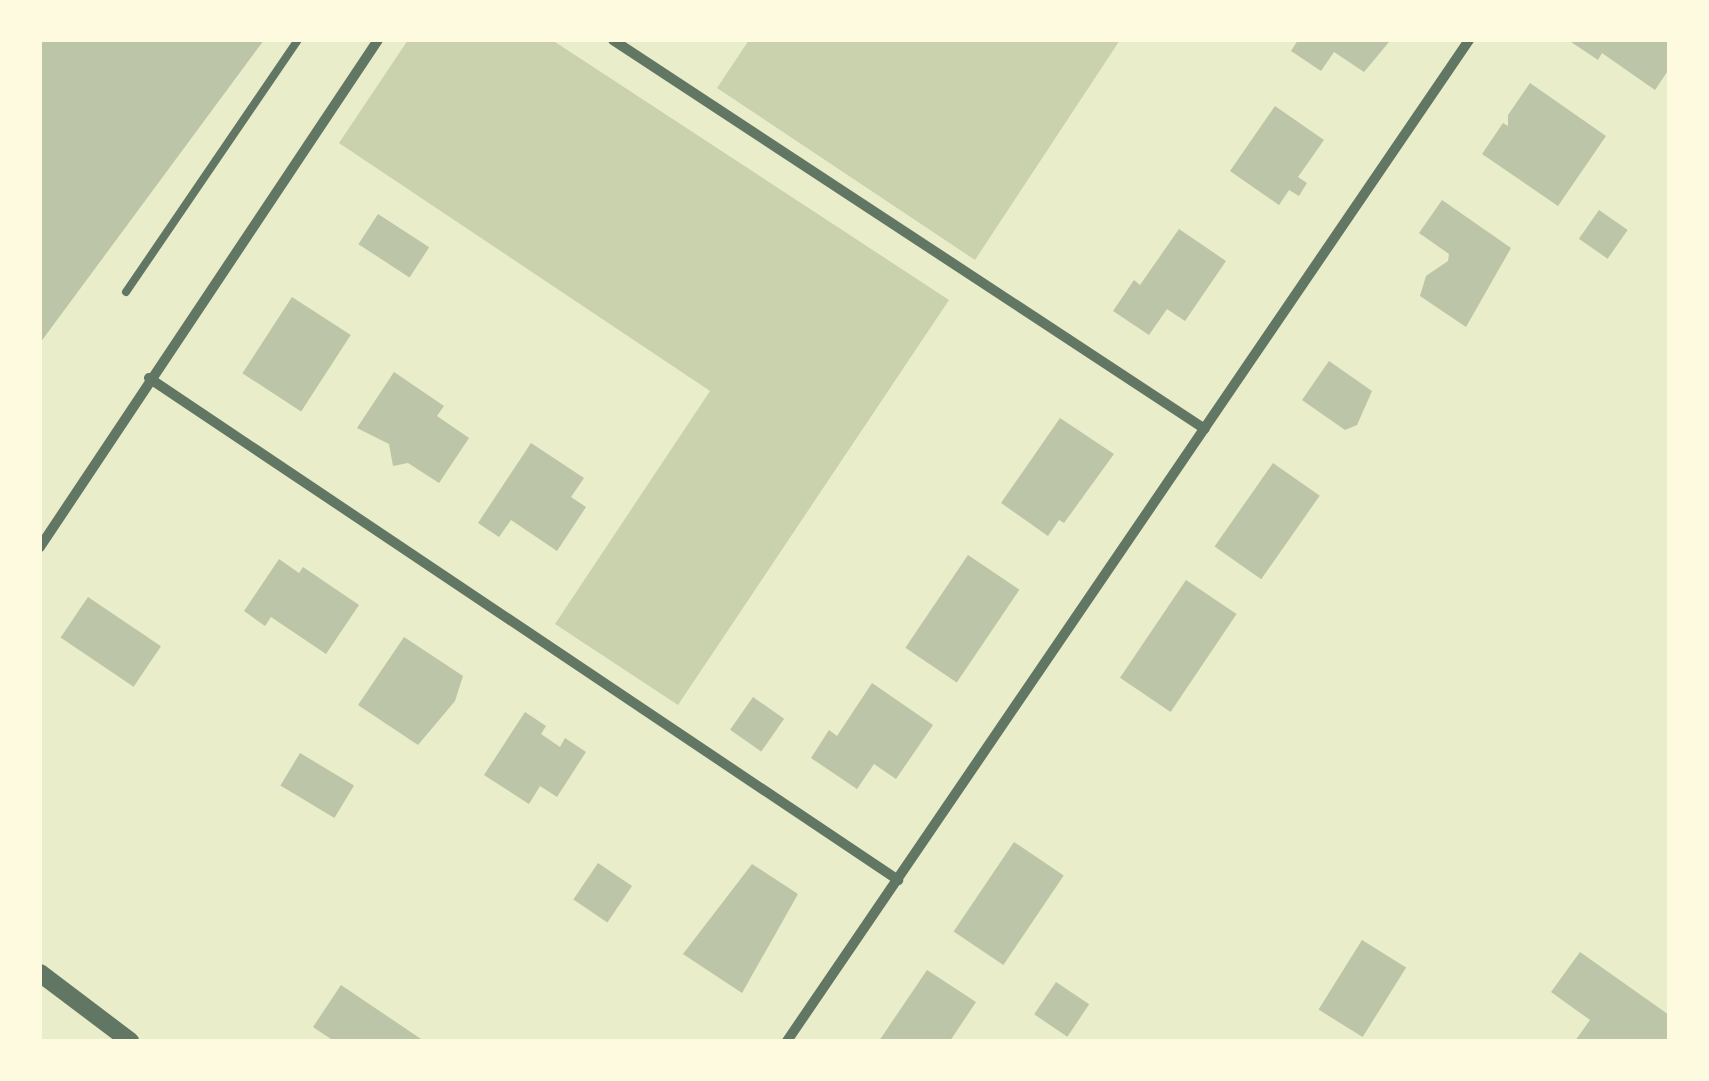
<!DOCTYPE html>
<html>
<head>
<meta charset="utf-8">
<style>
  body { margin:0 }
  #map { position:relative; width:1709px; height:1081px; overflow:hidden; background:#e9edc9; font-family:Figtree,sans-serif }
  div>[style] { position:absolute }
  .green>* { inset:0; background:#cad2ad }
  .building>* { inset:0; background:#bcc5a7; transform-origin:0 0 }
  .service>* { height:8px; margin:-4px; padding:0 4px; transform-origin:4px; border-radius:4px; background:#617663 }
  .minor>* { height:10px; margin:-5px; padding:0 5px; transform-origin:5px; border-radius:5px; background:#617663 }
  .tertiary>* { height:18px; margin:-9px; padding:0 9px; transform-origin:9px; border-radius:9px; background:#617663 }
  span { translate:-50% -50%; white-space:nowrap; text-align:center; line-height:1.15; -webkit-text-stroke:8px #fefae0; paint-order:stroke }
  .frame { position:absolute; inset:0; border:42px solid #fefae0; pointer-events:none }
</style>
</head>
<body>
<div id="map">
  <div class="green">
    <div style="clip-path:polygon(408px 40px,552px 40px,949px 300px,678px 705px,555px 624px,710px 391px,339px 143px)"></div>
    <div style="clip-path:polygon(749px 40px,1120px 40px,975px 260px,717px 88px)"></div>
  </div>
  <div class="building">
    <div style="clip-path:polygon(40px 40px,264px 40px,40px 343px)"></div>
    <div style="clip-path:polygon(1298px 40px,1387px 40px,1389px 42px,1364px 72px,1334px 52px,1321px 71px,1291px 51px)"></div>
    <div style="clip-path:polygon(1568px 40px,1669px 40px,1669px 69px,1655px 90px,1602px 53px,1598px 60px)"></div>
    <div style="clip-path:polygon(1530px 83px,1606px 136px,1558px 206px,1482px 154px,1503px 123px,1508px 126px,1508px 115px)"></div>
    <div style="clip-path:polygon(1275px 106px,1324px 140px,1298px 177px,1307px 183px,1299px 196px,1289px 190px,1279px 205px,1230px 171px)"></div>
    <div style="clip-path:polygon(1442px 200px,1511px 248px,1466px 327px,1420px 296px,1426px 276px,1448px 261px,1449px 254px,1419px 233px)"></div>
    <div style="left:1599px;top:210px;width:35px;height:35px;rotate:35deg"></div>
    <div style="left:378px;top:214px;width:61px;height:36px;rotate:33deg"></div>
    <div style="clip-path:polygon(1179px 229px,1226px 261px,1185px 321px,1167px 309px,1149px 335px,1113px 311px,1134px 280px,1140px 285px)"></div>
    <div style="left:292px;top:297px;width:70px;height:91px;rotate:33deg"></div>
    <div style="clip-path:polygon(1329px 361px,1372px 391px,1357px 425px,1345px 430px,1302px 400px)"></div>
    <div style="clip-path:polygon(394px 372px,444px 406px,437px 416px,469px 438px,439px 483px,408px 463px,393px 466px,389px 444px,357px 428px)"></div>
    <div style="clip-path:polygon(1060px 418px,1114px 454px,1064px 523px,1059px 520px,1048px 536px,1001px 503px)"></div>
    <div style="clip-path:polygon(531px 443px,584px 478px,571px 497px,586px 507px,557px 551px,511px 520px,499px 537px,478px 523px)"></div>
    <div style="left:1273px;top:463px;width:57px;height:102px;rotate:35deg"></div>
    <div style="left:968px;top:555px;width:62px;height:112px;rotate:34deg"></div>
    <div style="clip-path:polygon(279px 559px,299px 573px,303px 567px,359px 605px,326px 654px,271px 617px,265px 626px,244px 611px)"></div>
    <div style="left:1186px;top:580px;width:61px;height:118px;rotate:34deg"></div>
    <div style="left:88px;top:597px;width:88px;height:49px;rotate:34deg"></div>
    <div style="clip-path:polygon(404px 637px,463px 676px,455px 701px,418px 745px,358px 705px)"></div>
    <div style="clip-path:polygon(872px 683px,933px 725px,896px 779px,874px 764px,857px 789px,811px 758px,829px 730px,837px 736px)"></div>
    <div style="left:753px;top:697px;width:38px;height:40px;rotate:35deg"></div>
    <div style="clip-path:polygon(525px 712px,546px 726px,541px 734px,560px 747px,565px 738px,586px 752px,557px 797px,540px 786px,529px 804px,484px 775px)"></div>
    <div style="left:300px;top:753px;width:63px;height:38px;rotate:31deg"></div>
    <div style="left:1014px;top:842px;width:60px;height:108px;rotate:34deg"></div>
    <div style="left:598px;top:863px;width:41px;height:44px;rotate:34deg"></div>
    <div style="clip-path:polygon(752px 864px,798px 894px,742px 993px,683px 954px)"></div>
    <div style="left:1362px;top:940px;width:52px;height:82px;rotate:32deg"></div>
    <div style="clip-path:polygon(1580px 952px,1669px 1015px,1669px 1041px,1575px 1041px,1590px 1020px,1551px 992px)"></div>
    <div style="clip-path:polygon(927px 970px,976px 1002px,950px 1041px,879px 1041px)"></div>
    <div style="left:1056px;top:982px;width:40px;height:39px;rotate:34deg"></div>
    <div style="clip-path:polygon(341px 985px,424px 1041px,334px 1041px,313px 1027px)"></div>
  </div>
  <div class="service">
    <div style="left:126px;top:292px;width:305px;rotate:-55.7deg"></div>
  </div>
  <div class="minor">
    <div style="left:613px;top:40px;width:708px;rotate:33.31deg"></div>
    <div style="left:149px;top:378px;width:902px;rotate:33.83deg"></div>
    <div style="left:40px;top:547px;width:609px;rotate:-56.31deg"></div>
    <div style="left:787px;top:1041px;width:1211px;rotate:-55.73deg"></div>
  </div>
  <div class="tertiary">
    <div style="left:40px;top:973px;width:113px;rotate:37.1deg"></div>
  </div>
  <div class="frame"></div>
</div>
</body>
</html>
